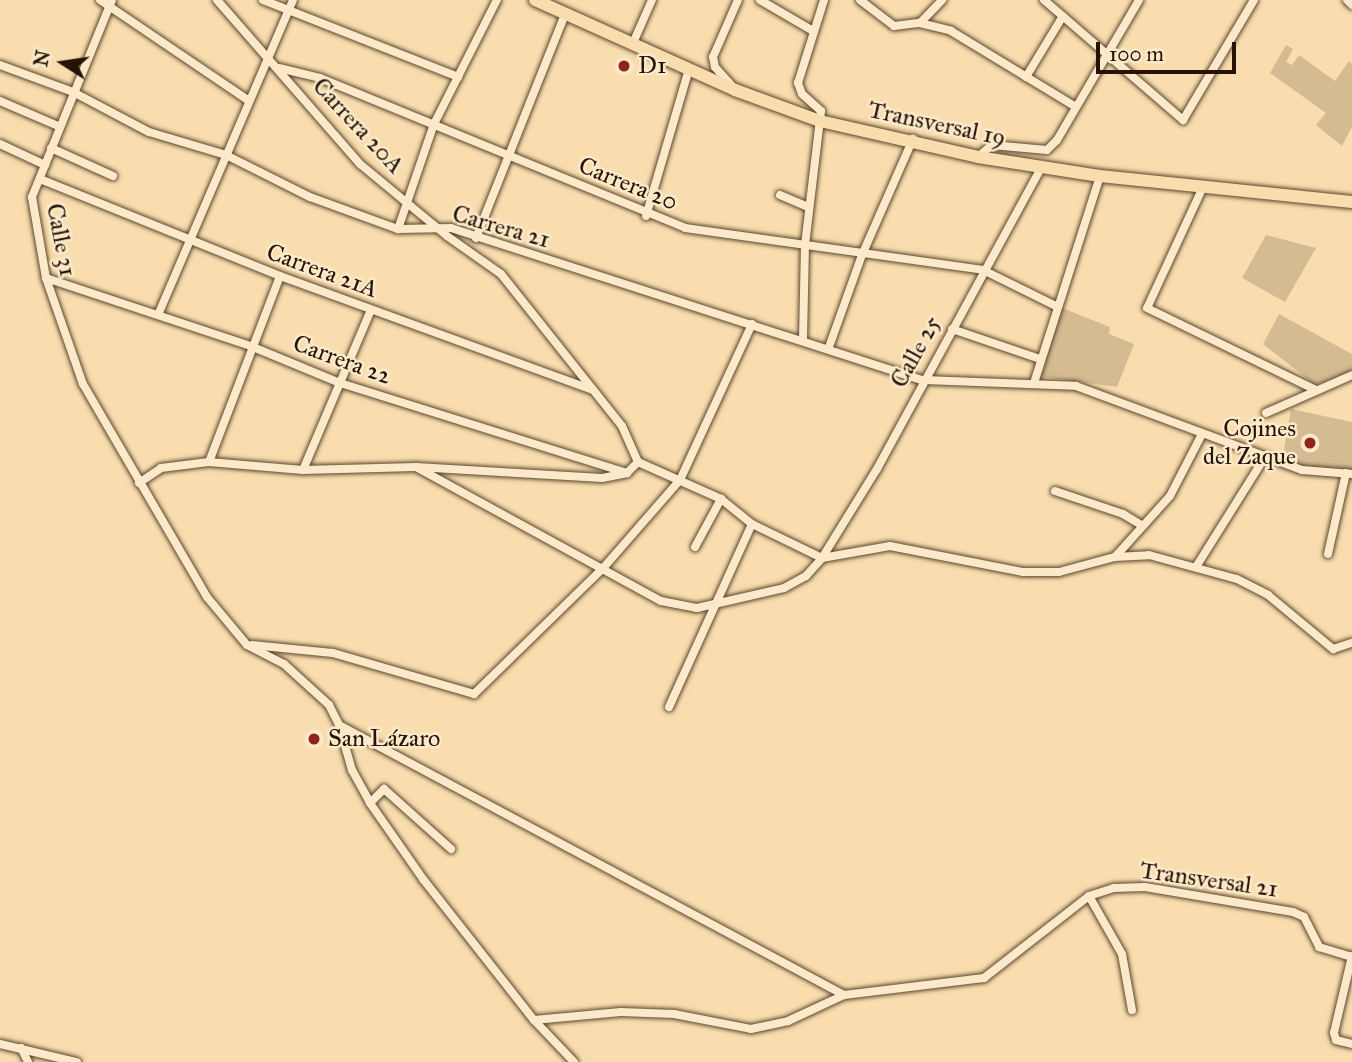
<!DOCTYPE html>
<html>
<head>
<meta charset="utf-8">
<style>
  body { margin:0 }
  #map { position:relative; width:1352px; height:1062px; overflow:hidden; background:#f9ddae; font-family:"IM FELL Great Primer",serif }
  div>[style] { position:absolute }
  .green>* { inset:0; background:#d5bb91 }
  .roads { filter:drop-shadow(0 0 2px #5b462f) drop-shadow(0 0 2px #5b462f) }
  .minor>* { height:8px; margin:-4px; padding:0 4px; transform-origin:4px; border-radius:4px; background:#fbe9ca }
  .primary>* { height:12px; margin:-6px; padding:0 6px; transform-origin:6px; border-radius:6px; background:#f9ddae }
  .dots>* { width:19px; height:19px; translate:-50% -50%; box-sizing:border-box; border:4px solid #fbe9ca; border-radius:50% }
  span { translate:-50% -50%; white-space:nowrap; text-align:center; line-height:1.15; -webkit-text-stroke:5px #fbe9ca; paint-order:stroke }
  .poi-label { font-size:24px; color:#261305 }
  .left { translate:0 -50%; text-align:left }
  .right { translate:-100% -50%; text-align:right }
  .street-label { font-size:24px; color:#261305 }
  .north { position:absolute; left:28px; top:28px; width:70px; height:70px; -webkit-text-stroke:5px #fbe9ca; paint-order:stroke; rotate:282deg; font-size:19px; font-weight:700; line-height:28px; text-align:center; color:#261305 }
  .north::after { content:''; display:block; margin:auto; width:24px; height:32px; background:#261305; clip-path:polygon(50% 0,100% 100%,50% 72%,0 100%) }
  .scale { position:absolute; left:1096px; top:42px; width:140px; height:32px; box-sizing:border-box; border:4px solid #261305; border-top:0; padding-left:9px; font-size:21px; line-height:24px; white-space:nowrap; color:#261305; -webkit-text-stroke:5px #fbe9ca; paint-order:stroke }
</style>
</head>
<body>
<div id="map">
  <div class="green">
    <div style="clip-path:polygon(1286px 45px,1293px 49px,1286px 62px,1292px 65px,1299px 55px,1335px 81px,1349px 61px,1352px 64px,1352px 127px,1342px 146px,1316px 125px,1326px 113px,1270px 73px)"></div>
    <div style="clip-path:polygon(1266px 235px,1316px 248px,1285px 302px,1242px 278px)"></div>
    <div style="clip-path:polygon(1057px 306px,1110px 327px,1109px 334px,1134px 344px,1117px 387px,1037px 376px)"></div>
    <div style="clip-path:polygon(1279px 314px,1352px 354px,1352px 371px,1315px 385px,1263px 344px)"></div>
    <div style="clip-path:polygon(1291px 409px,1352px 422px,1352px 476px,1281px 466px)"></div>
  </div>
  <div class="roads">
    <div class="minor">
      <div style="left:100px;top:0;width:180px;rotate:34.1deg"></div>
      <div style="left:112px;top:0;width:213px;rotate:112.1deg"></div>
      <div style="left:32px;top:197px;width:82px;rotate:80.2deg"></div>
      <div style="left:46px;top:278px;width:112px;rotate:70.8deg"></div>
      <div style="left:83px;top:384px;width:246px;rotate:59.8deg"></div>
      <div style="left:207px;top:597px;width:62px;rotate:50.2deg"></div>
      <div style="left:247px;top:645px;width:42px;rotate:27.2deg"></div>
      <div style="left:284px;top:664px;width:61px;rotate:42.3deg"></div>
      <div style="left:329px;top:705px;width:22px;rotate:63deg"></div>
      <div style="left:339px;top:725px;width:47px;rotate:73.9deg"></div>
      <div style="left:352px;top:770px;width:38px;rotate:61deg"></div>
      <div style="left:370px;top:803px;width:93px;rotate:55.1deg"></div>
      <div style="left:423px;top:879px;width:179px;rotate:51.8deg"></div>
      <div style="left:534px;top:1020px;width:58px;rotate:46.4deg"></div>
      <div style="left:217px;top:0;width:218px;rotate:48.9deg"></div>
      <div style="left:360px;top:164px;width:113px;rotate:39.6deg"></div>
      <div style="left:447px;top:236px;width:66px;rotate:35.1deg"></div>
      <div style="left:501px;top:274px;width:194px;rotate:51.5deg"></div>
      <div style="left:622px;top:426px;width:39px;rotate:66deg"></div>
      <div style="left:263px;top:0;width:210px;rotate:21.5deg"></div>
      <div style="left:760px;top:0;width:61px;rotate:30.3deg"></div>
      <div style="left:860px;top:0;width:43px;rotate:37.4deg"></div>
      <div style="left:894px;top:26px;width:26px;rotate:-7deg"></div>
      <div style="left:920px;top:23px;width:32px;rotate:14deg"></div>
      <div style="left:951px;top:31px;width:146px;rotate:31.3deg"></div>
      <div style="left:1044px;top:0;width:184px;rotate:40.8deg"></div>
      <div style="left:1183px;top:120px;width:139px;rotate:-59.4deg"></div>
      <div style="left:1347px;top:0;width:7px;rotate:45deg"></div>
      <div style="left:920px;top:23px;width:32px;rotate:-46deg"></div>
      <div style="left:633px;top:43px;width:47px;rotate:-66.2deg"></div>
      <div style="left:0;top:65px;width:78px;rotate:20.3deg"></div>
      <div style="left:73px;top:92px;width:86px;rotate:27.8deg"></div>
      <div style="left:149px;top:132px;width:80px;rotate:16.6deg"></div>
      <div style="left:226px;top:155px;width:94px;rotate:26.6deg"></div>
      <div style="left:310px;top:197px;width:94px;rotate:20deg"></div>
      <div style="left:398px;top:229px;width:53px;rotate:-1.1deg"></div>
      <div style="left:451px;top:228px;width:495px;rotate:17.9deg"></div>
      <div style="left:922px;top:380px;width:154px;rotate:2.2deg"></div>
      <div style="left:1076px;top:386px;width:241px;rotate:20.4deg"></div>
      <div style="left:1302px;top:470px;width:50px;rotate:4.6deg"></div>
      <div style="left:279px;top:68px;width:42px;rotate:13.7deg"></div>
      <div style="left:320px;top:78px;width:395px;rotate:22.3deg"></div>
      <div style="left:685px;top:228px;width:301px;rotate:8deg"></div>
      <div style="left:983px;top:270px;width:81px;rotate:26.3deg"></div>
      <div style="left:1026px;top:77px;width:71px;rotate:-58.8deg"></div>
      <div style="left:732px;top:86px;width:25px;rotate:-132deg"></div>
      <div style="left:715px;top:67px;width:10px;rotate:-101deg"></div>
      <div style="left:713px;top:57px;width:62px;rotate:-66.3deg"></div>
      <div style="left:0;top:101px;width:63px;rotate:23.3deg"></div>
      <div style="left:0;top:144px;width:50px;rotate:25deg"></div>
      <div style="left:51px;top:148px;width:68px;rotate:24.3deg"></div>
      <div style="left:978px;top:157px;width:18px;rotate:-41deg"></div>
      <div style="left:992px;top:145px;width:55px;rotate:5.2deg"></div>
      <div style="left:1047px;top:150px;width:14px;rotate:-45deg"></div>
      <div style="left:1057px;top:140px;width:162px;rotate:-59.6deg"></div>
      <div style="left:40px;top:179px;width:259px;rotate:22deg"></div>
      <div style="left:280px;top:276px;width:333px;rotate:20deg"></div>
      <div style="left:1203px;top:187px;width:133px;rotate:114.8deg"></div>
      <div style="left:1147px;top:308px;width:188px;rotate:25.9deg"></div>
      <div style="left:780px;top:195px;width:30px;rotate:23deg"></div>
      <div style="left:646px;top:216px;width:153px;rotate:-73.7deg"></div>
      <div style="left:398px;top:229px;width:111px;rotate:-71.1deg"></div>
      <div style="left:434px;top:124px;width:139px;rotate:-63.1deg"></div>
      <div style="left:476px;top:238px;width:243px;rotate:-68.3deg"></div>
      <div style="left:46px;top:278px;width:218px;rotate:18.4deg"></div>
      <div style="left:253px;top:347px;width:94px;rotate:22.5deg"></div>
      <div style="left:340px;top:383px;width:301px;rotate:17.4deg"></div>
      <div style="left:158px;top:315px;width:343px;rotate:-66.8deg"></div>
      <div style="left:952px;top:329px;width:93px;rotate:18.8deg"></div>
      <div style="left:803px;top:340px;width:95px;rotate:-88.8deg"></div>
      <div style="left:805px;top:245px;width:135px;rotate:-83.2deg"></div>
      <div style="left:821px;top:111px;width:25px;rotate:-138deg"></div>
      <div style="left:802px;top:94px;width:12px;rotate:-110deg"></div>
      <div style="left:798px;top:83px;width:87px;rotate:-72.6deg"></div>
      <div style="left:829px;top:347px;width:98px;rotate:-70.3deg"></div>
      <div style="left:862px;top:255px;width:127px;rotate:-66.3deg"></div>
      <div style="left:1034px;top:383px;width:217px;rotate:-72.3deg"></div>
      <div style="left:1266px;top:413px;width:94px;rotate:-23.8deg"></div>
      <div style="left:209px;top:462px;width:199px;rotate:-69.1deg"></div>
      <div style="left:638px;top:462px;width:91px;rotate:24deg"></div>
      <div style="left:721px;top:499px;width:40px;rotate:39deg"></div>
      <div style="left:752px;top:524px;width:78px;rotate:25.9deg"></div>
      <div style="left:416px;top:467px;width:279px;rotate:28.7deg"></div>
      <div style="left:661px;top:601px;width:37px;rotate:11deg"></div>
      <div style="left:697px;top:608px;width:89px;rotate:-12.9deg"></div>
      <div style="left:784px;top:588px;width:25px;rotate:-29deg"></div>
      <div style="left:806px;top:576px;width:24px;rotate:-48deg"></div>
      <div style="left:822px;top:558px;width:105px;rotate:-58.3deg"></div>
      <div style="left:877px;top:469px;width:346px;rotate:-61.4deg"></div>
      <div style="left:303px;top:470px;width:174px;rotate:-67deg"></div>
      <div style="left:139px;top:483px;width:27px;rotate:-34deg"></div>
      <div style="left:161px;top:468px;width:48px;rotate:-7.1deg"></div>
      <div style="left:209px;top:462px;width:94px;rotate:4.9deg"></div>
      <div style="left:303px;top:470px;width:113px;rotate:-1.5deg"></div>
      <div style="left:416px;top:467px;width:186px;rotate:3.4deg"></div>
      <div style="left:602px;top:478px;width:25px;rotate:-11deg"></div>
      <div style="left:627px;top:473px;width:16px;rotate:-45deg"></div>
      <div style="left:1055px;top:491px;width:72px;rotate:18.7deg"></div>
      <div style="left:1123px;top:514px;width:23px;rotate:31deg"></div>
      <div style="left:695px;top:547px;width:55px;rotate:-61.6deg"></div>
      <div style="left:1328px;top:554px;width:83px;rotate:-77.5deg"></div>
      <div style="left:1115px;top:557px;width:82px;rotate:-48deg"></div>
      <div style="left:1170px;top:496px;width:70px;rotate:-62.7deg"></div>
      <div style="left:822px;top:558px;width:69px;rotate:-10deg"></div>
      <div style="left:890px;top:546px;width:136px;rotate:11.1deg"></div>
      <div style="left:1023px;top:572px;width:36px"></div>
      <div style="left:1059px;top:572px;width:58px;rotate:-15deg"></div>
      <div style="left:1115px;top:557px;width:34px;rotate:-3deg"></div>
      <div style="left:1149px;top:555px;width:91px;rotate:15.3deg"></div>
      <div style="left:1237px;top:579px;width:35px;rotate:27deg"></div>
      <div style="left:1268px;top:595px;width:85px;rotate:39.7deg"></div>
      <div style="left:1333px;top:649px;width:20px;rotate:-18deg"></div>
      <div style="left:1196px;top:567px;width:130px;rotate:-57.9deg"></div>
      <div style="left:252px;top:645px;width:81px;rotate:5.6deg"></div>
      <div style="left:333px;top:653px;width:147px;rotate:16.2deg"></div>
      <div style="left:474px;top:694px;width:182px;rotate:-44.3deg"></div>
      <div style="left:604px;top:567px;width:116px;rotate:-48.9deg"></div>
      <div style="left:680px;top:480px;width:172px;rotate:-65.2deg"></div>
      <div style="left:669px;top:707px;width:201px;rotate:-65.6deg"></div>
      <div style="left:339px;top:725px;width:573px;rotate:28.13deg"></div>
      <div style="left:370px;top:803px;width:20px;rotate:-45deg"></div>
      <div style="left:384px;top:789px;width:90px;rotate:41.8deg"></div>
      <div style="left:1089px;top:896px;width:67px;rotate:60.4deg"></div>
      <div style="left:1122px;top:954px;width:57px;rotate:79.9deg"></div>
      <div style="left:1352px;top:956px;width:79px;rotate:103.2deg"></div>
      <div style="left:1334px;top:1033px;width:7px;rotate:74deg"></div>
      <div style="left:1336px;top:1040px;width:16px;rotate:14deg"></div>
      <div style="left:534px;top:1020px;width:87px;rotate:-5.3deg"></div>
      <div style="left:621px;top:1012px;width:53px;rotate:2.2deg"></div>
      <div style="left:674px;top:1014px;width:78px;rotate:11deg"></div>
      <div style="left:751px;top:1029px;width:38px;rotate:-12deg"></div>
      <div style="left:788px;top:1021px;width:62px;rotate:-24.9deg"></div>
      <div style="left:844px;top:995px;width:141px;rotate:-6.9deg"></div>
      <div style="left:984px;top:978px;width:133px;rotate:-38deg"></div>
      <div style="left:1089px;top:896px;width:26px;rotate:-18deg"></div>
      <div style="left:1114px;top:888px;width:31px;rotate:-2deg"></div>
      <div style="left:1145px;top:887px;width:150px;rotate:9.6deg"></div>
      <div style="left:1293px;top:912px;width:12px;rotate:24deg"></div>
      <div style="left:1304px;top:917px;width:34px;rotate:63deg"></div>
      <div style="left:1319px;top:947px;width:34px;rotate:17deg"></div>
      <div style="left:0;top:1044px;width:79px;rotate:13.2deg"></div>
      <div style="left:21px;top:1048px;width:16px;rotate:63deg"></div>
    </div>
    <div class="primary">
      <div style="left:535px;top:0;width:219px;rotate:24.2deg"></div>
      <div style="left:735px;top:90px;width:90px;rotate:20deg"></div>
      <div style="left:820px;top:121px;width:162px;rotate:12.8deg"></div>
      <div style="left:978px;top:157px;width:123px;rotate:8.9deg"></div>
      <div style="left:1100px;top:176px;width:253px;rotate:5.9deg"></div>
    </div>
  </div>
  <div class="dots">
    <div style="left:624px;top:66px;background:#8f2418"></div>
    <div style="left:1310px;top:443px;background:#8f2418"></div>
    <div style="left:314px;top:739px;background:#8f2418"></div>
  </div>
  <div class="poi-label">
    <span class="left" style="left:638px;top:66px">D1</span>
    <span class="right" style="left:1296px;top:443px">Cojines<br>del Zaque</span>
    <span class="left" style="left:328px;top:739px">San Lázaro</span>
  </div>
  <div class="street-label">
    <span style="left:937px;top:124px;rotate:12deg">Transversal 19</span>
    <span style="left:358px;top:126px;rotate:47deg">Carrera 20A</span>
    <span style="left:628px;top:184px;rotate:22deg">Carrera 20</span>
    <span style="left:501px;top:227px;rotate:16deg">Carrera 21</span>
    <span style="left:61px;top:240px;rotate:79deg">Calle 31</span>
    <span style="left:322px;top:271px;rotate:20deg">Carrera 21A</span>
    <span style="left:916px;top:352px;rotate:-61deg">Calle 25</span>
    <span style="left:342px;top:360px;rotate:20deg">Carrera 22</span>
    <span style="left:1209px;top:880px;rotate:8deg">Transversal 21</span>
  </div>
  <div class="north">N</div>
  <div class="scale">100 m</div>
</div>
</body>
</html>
